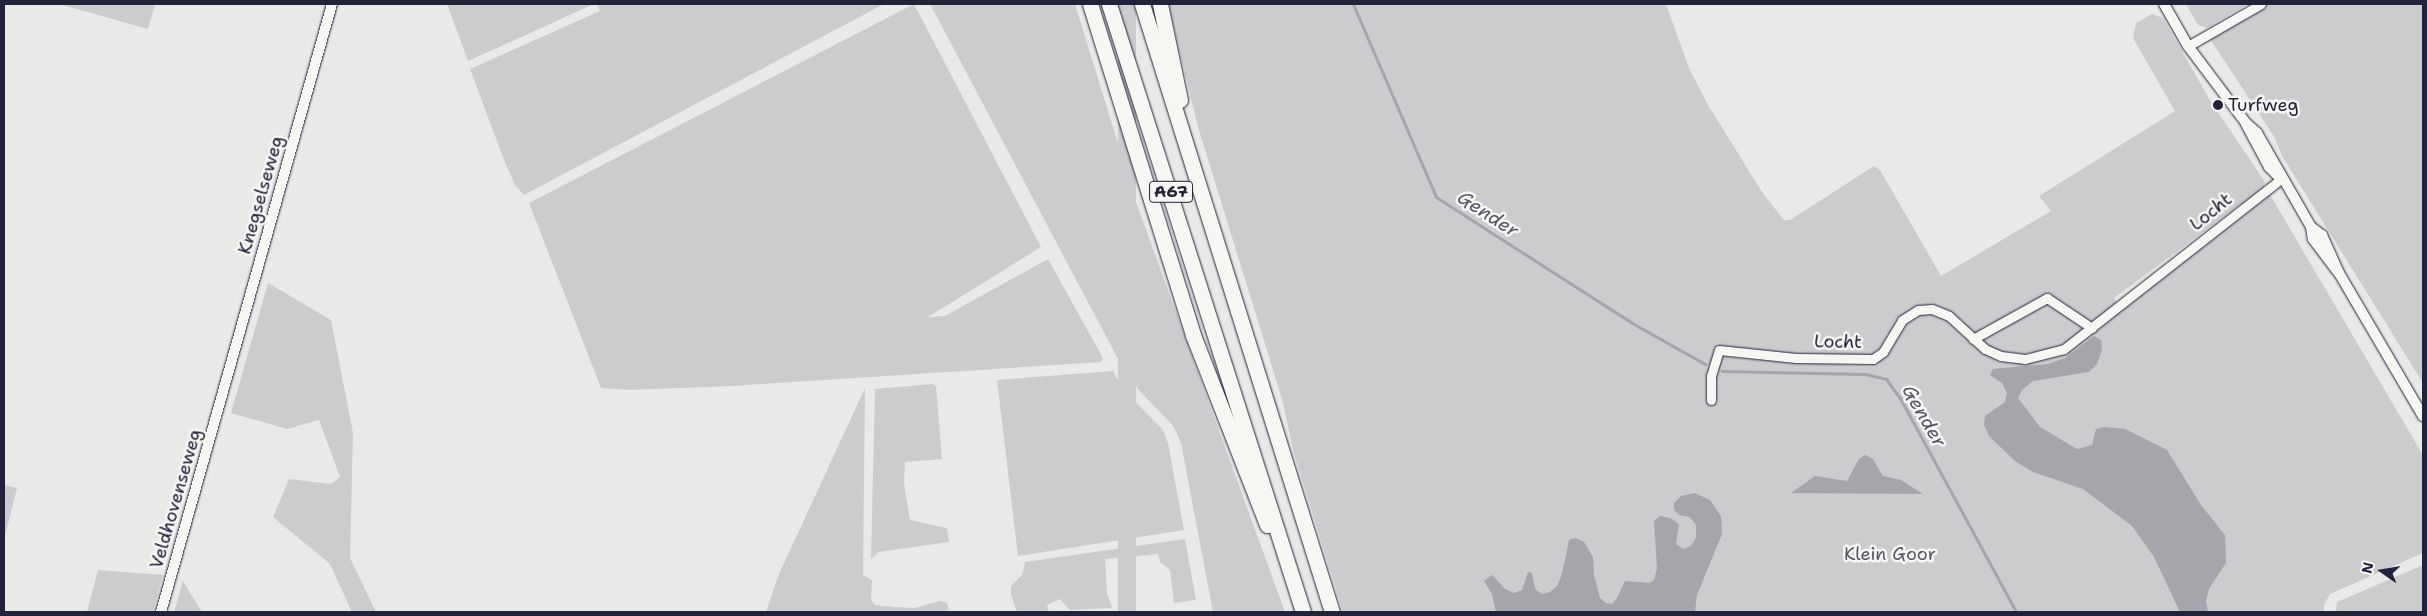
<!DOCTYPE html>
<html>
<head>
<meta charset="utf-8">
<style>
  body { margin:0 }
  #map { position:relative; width:2427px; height:616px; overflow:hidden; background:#e9e9e7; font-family:"Shantell Sans",sans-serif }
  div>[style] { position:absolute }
  .green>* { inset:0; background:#ccccce; transform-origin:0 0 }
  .water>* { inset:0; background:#a5a5ac }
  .stream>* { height:3px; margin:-1.5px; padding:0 1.5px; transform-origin:1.5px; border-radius:1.5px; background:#a5a5ac }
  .roads { filter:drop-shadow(0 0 1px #22223b) drop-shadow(0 0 1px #22223b) }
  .minor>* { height:9px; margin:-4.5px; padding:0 4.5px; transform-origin:4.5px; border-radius:4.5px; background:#f6f6f2 }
  .tertiary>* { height:10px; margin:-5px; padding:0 5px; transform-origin:5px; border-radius:5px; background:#f6f6f2 }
  .motorway>* { height:15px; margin:-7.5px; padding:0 7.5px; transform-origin:7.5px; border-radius:7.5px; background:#f6f6f2 }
  .dots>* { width:14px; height:14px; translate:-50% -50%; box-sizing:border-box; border:2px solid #f6f6f2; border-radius:50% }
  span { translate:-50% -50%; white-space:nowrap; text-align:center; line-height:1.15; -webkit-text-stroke:5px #f6f6f2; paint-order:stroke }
  .shield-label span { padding:1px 4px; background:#f6f6f2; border:1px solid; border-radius:4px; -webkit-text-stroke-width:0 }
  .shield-label { font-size:16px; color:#22223b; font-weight:700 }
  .poi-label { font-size:18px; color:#22223b }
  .left { translate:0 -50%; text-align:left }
  .street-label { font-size:18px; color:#22223b }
  .park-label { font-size:18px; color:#555567 }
  .water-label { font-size:19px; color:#565668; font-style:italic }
  .frame { position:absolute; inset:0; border:5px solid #22223b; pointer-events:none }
  .north { position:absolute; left:2357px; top:546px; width:50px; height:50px; -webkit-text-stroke:4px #f6f6f2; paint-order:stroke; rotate:283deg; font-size:14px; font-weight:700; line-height:20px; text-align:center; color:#22223b }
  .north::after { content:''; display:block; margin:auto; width:18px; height:22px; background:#22223b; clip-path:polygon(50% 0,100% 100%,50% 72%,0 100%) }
</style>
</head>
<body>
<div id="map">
  <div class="green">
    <div style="clip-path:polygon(59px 4px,155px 4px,148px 29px)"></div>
    <div style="clip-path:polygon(447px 4px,594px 4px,468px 61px)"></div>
    <div style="clip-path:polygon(597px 4px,884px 4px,524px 195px,515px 185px,504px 160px,470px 69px,600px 11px)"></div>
    <div style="clip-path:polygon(914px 4px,1041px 247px,928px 317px,945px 316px,1048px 259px,1103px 358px,1101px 362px,731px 386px,629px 390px,601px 388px,529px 203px)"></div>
    <div style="clip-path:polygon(930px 4px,1075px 4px,1136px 202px,1285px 612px,1213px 612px,1181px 443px,1174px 427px,1138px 389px,1117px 357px)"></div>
    <div style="left:1118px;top:4px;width:18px;height:638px"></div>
    <div style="clip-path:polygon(1168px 4px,1666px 4px,1689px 68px,1708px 105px,1762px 192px,1784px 220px,1790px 220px,1874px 166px,1880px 170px,1941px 276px,2051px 211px,2039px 196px,2175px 111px,2133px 38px,2136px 23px,2152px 14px,2163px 18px,2211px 102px,2265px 182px,2263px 188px,2114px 298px,2122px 310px,2269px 193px,2423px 455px,2423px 553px,2330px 594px,2324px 605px,2324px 612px,1343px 612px,1294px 454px,1282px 399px,1198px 127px)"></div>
    <div style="clip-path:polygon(2186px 4px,2248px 4px,2207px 28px,2198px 25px)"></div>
    <div style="clip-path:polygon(2269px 4px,2423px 4px,2423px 383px,2282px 156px,2275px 138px,2210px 39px)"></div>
    <div style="clip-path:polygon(268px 283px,331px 320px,353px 433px,350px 558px,376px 612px,352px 612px,330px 564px,273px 517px,289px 479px,331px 484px,340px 477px,319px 420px,287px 429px,231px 413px)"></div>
    <div style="clip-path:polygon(1113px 371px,1123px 389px,1163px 430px,1168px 443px,1184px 530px,1018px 556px,997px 380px)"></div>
    <div style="clip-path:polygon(933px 384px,936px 386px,942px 459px,905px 462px,904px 483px,910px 520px,947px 528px,949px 542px,879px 552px,871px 559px,875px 389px)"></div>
    <div style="clip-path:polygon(865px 388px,863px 575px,872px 580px,871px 600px,875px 605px,894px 607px,915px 608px,940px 601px,947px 603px,949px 609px,945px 612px,766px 612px,779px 574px)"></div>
    <div style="clip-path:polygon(4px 485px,17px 488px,4px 540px)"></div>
    <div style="clip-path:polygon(1185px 539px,1196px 600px,1174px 603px,1170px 570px,1160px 562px,1158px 554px,1105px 559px,1107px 593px,1112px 608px,1070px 610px,1060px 599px,1047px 605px,1049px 612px,1017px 612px,1011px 595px,1011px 586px,1022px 575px,1025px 562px)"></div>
    <div style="clip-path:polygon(2423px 565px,2423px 612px,2336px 612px,2337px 602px)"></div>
    <div style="clip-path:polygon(98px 570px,163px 575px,153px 612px,87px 612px)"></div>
    <div style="clip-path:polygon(183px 581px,202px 612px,203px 612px,174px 612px)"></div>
  </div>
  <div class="water">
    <div style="clip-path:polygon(2094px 336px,2101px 340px,2102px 350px,2097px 364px,2089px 372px,2033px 381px,2022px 390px,2018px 398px,2040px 427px,2077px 449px,2092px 445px,2096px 429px,2105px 427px,2125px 429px,2167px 450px,2201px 505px,2225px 535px,2226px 563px,2209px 589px,2206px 600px,2208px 612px,2180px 612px,2154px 557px,2132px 526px,2083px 489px,2033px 472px,2015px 461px,1989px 436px,1984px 425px,1985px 416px,2005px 402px,2007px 393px,2002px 383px,1990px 375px,1993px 369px,2048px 364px,2065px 358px)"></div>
    <div style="clip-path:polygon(1865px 455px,1873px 459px,1883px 476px,1901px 480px,1923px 494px,1791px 493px,1815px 476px,1847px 481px,1859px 459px)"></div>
    <div style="clip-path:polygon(1695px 493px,1710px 500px,1721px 516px,1722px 534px,1697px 595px,1695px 612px,1496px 612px,1492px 594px,1484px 581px,1492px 575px,1505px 589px,1514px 593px,1522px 590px,1528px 572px,1532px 573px,1535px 589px,1542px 594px,1550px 592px,1557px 586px,1562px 574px,1569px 540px,1575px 538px,1584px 542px,1593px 557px,1594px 575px,1600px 598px,1606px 603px,1612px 604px,1617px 598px,1625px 581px,1649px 583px,1654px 580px,1657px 568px,1654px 521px,1660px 516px,1670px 518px,1679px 524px,1676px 544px,1683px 549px,1691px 546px,1696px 538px,1696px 525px,1690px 517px,1679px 515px,1674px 510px,1674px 503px,1681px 496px)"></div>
  </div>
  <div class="stream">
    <div style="left:1353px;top:4px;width:210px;rotate:66.7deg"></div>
    <div style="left:1436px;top:197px;width:233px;rotate:32.7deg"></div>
    <div style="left:1632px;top:323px;width:84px;rotate:29.3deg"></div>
    <div style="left:1722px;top:371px;width:143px;rotate:1.2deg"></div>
    <div style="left:1865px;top:374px;width:22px;rotate:13deg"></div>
    <div style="left:1886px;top:379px;width:24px;rotate:54deg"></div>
    <div style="left:1900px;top:398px;width:243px;rotate:61.5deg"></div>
  </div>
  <div class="roads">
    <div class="minor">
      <div style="left:2188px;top:46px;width:84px;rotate:-29.9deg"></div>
      <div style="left:1973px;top:339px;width:85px;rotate:-29deg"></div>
      <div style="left:2047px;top:298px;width:54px;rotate:33.7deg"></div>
      <div style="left:1711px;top:400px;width:24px;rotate:-90deg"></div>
      <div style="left:1711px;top:376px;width:27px;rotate:-73deg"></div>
      <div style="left:1719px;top:350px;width:77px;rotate:5.9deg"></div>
      <div style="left:1796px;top:358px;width:77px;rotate:0.7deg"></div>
      <div style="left:1873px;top:359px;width:12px;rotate:-35deg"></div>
      <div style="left:1883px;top:352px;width:37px;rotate:-59deg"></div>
      <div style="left:1902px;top:320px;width:19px;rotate:-32deg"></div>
      <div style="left:1918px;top:310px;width:14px;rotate:-4deg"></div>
      <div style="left:1932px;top:309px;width:18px;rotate:22deg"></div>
      <div style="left:1949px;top:316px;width:49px;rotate:42.5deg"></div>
      <div style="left:1985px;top:349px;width:17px;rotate:24deg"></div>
      <div style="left:2001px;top:356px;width:24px;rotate:7deg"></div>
      <div style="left:2025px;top:359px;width:40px;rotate:-14.4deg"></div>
      <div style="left:2064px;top:349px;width:276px;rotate:-38.1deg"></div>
    </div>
    <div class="tertiary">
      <div style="left:2164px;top:4px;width:48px;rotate:60.3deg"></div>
      <div style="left:2188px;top:46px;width:96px;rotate:53deg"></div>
      <div style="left:2246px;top:123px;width:15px;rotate:42deg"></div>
      <div style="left:2257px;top:133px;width:108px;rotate:60.1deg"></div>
      <div style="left:2311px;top:227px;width:14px;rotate:36deg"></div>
      <div style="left:2322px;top:235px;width:42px;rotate:65.9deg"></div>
      <div style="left:2339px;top:273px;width:166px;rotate:59.6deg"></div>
      <div style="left:2246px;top:124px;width:49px;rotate:61.9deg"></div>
      <div style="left:2269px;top:167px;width:14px;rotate:45deg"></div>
      <div style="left:2311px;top:227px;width:12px;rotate:81deg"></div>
      <div style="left:2313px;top:239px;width:40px;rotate:53deg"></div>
      <div style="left:161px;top:612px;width:632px;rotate:-74.29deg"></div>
    </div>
    <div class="motorway">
      <div style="left:1090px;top:4px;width:347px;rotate:72.7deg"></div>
      <div style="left:1193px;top:335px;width:204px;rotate:68.7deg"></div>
      <div style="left:1109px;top:4px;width:638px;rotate:72.3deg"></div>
      <div style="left:1142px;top:4px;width:637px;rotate:72.65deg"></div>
      <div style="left:1160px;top:4px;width:98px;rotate:78.2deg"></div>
    </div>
  </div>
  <div class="dots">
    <div style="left:2218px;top:105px;background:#22223b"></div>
  </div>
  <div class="shield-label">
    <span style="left:1171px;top:192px">A67</span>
  </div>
  <div class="poi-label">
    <span class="left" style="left:2228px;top:105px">Turfweg</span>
  </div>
  <div class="street-label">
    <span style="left:261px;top:195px;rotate:-74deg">Knegselseweg</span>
    <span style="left:2211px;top:212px;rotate:-39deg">Locht</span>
    <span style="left:1838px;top:342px;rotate:1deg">Locht</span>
    <span style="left:176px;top:499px;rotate:-74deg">Veldhovenseweg</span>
  </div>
  <div class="park-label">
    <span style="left:1890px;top:554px">Klein Goor</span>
  </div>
  <div class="water-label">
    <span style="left:1488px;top:214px;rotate:33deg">Gender</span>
    <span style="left:1924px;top:416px;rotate:60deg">Gender</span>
  </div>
  <div class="frame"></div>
  <div class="north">N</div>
</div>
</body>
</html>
